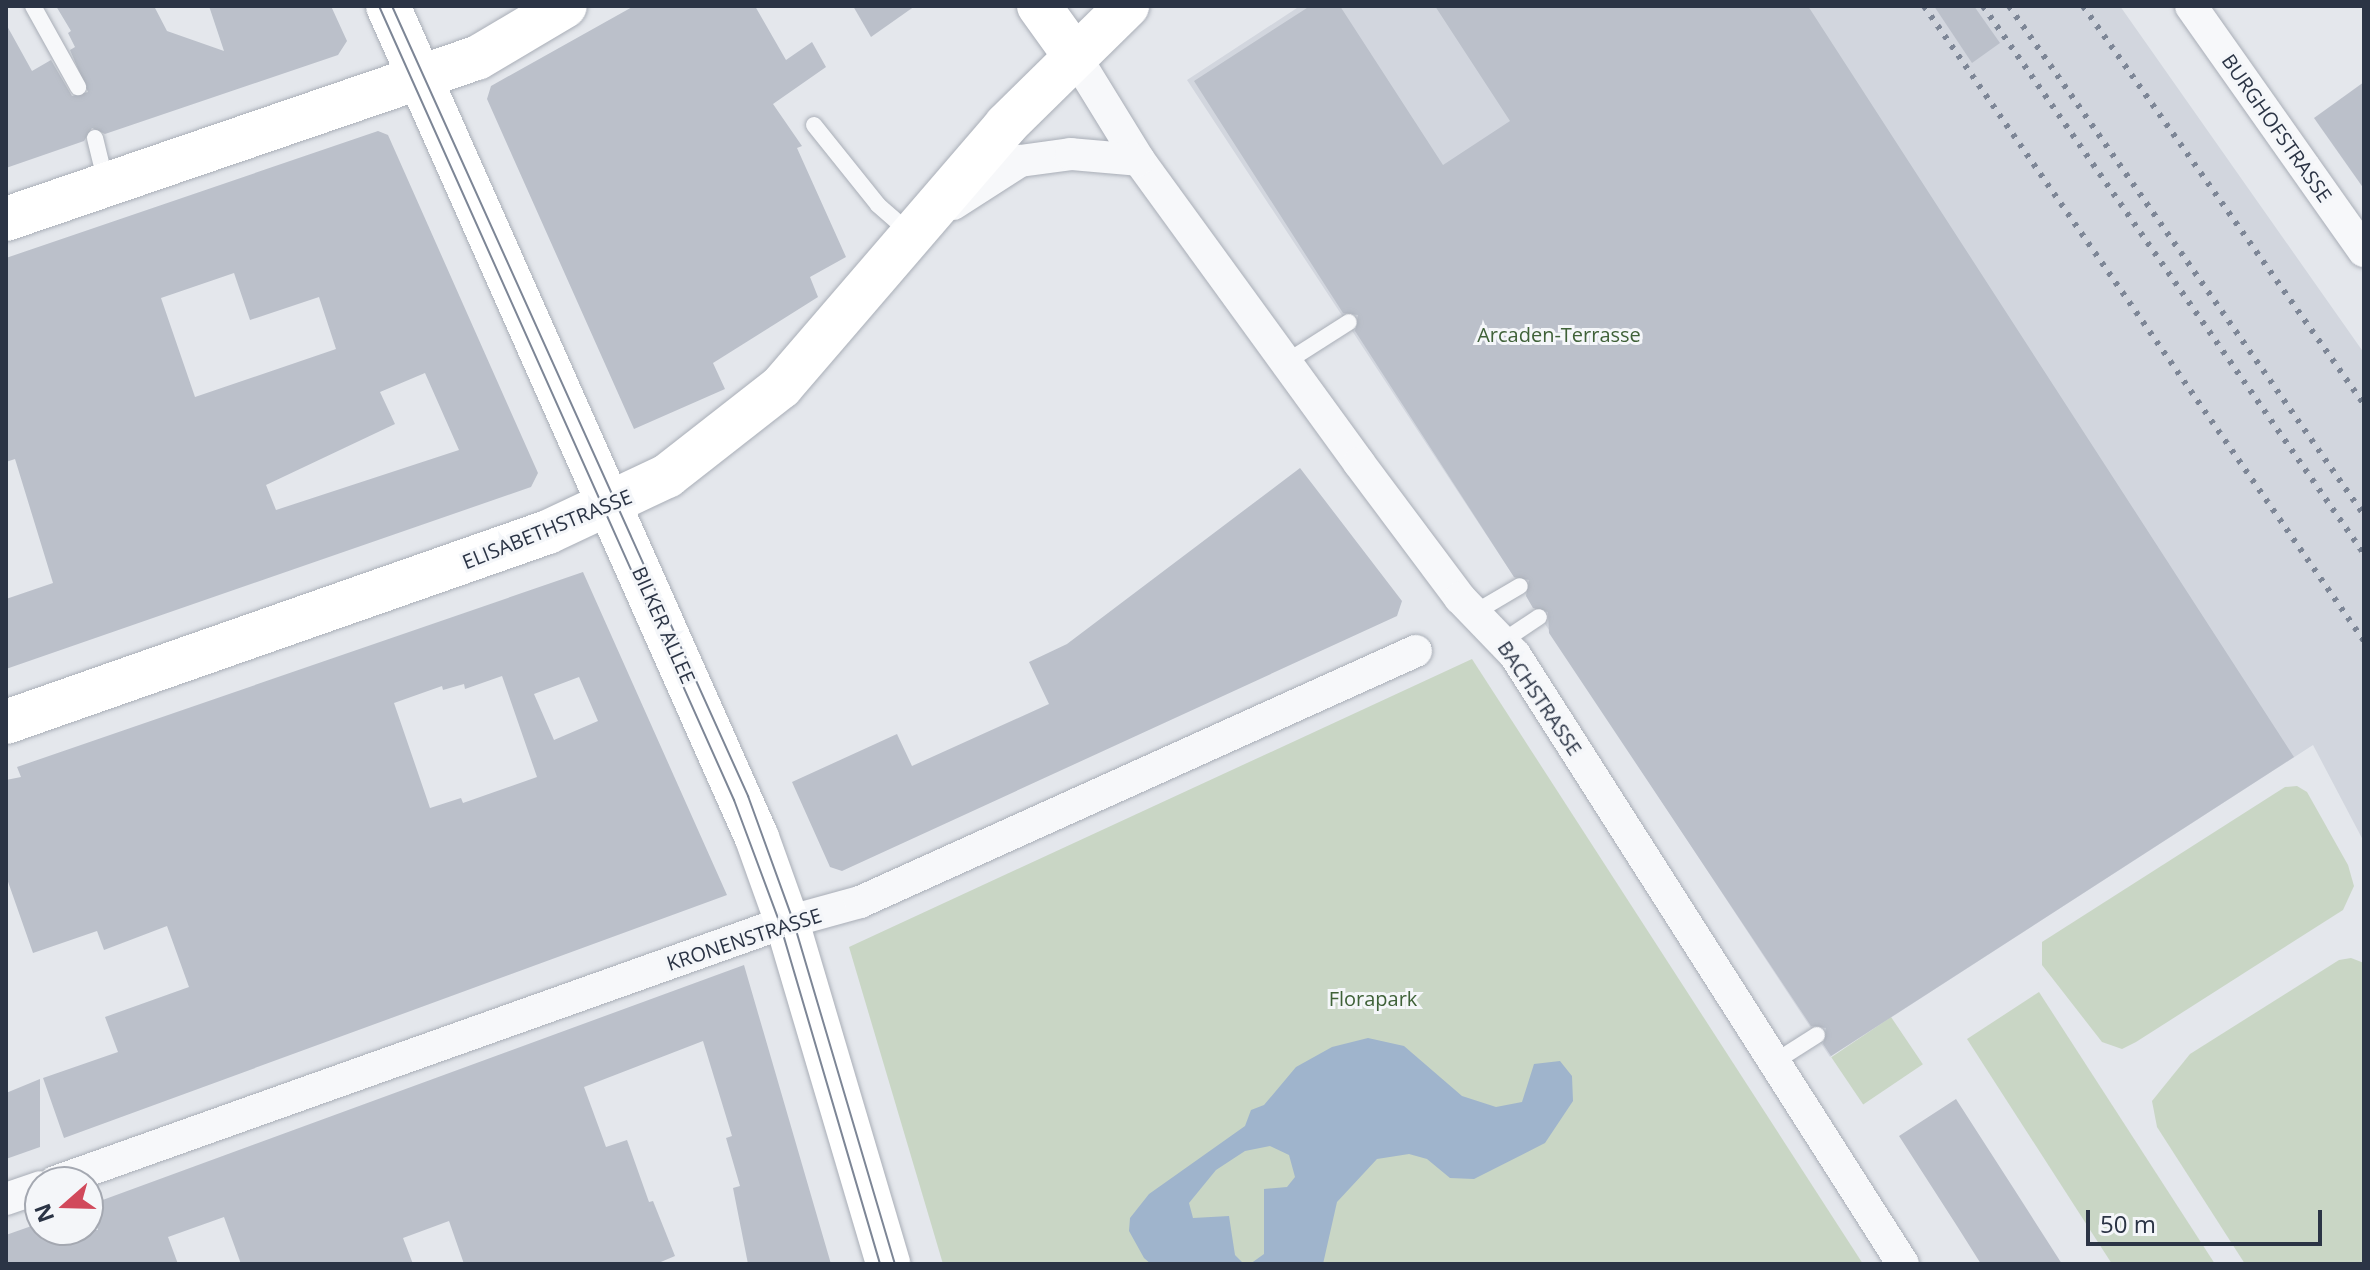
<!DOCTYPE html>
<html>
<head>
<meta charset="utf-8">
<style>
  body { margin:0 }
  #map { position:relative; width:2370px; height:1270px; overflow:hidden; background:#e4e7ec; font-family:"Open Sans",sans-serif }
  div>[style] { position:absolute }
  .built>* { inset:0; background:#d2d6de }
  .green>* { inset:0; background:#c9d6c5; transform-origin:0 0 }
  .water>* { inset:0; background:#9fb4cc }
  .building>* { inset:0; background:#bbc0ca }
  .roads { filter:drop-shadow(0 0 2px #a9aeb7) drop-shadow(0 0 2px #a9aeb7) }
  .lane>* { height:16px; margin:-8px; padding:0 8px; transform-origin:8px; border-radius:8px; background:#f7f8fa }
  .street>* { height:32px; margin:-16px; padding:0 16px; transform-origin:16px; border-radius:16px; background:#f7f8fa }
  .secondary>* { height:44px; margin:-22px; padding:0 22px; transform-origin:22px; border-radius:22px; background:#fff }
  .tram>* { height:2px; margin:-1px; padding:0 1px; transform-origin:1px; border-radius:1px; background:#7d8696 }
  .rail>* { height:6px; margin-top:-3px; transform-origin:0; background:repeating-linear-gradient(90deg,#7d8696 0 4px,transparent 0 12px) }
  span { translate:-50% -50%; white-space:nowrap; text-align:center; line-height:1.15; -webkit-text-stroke:6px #f4f6f9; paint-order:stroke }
  .street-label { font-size:20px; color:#2b3445 }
  .park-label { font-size:20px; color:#3f6138 }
  .frame { position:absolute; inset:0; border:8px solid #2b3445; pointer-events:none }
  .north { position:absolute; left:24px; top:1166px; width:80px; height:80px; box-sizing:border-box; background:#f4f6f9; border:2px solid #a4a8b1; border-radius:50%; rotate:250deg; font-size:22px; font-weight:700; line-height:32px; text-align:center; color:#2b3445 }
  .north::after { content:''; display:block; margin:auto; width:28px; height:36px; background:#d1495b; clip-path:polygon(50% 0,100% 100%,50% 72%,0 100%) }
  .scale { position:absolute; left:2086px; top:1210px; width:236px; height:36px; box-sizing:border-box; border:4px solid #2b3445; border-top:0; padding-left:10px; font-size:24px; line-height:28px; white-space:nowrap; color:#2b3445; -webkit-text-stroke:6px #f4f6f9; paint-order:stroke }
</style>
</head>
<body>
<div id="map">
  <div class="built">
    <div style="clip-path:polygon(1300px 6px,2120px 6px,2364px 353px,2364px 842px,2313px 745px,1830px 1057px,1187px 80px)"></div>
  </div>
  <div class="green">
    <div style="clip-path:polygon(1472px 659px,1863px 1264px,943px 1264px,849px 947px)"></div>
    <div style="clip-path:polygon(2297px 786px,2307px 792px,2348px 865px,2354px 886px,2343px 910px,2136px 1042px,2122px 1049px,2102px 1042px,2042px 965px,2042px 942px,2285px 787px)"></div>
    <div style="clip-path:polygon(2351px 958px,2364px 963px,2364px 1264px,2245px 1264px,2157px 1127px,2152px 1101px,2190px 1054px,2339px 960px)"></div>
    <div style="clip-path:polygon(2039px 992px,2215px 1264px,2112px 1264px,1967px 1039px)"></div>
    <div style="left:1891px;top:1017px;width:57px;height:72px;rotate:56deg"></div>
  </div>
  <div class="water">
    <div style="clip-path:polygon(1368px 1038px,1404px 1046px,1462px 1096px,1496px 1107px,1522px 1102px,1534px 1064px,1560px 1061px,1572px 1076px,1573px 1101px,1545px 1143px,1474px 1179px,1450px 1178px,1427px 1159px,1409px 1154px,1377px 1159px,1337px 1202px,1323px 1264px,1250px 1264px,1264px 1254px,1264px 1189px,1287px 1187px,1295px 1177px,1289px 1155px,1270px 1146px,1245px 1151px,1216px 1170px,1189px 1203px,1193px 1218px,1229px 1216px,1235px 1255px,1244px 1264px,1151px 1264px,1144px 1258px,1129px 1231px,1130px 1218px,1149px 1194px,1245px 1126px,1251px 1110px,1264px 1105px,1296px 1067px,1332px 1047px)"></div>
  </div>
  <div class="building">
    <div style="clip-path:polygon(56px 6px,154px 6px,167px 31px,224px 51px,209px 6px,331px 6px,347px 41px,338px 55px,105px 134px,92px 128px,84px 141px,6px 168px,6px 24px,32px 71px,51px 60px,72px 96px,88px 92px,70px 50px,75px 47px,68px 33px,71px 31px)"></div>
    <div style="clip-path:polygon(634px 6px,755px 6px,786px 60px,812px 42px,826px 67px,773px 104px,802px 146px,797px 148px,846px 257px,810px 277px,818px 297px,713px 363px,725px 389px,634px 429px,487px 99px,491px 86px)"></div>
    <div style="clip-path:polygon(853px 6px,915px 6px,871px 37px)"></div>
    <div style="clip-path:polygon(1310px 6px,1340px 6px,1443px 165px,1510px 121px,1435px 6px,1808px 6px,2294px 757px,1831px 1056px,1823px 1044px,1826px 1028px,1811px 1026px,1549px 633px,1548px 612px,1533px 608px,1526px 596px,1529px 580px,1514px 577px,1355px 331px,1358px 315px,1343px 313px,1194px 81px)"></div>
    <div style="clip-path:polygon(1934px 6px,1974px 6px,2000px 43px,1972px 63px)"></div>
    <div style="clip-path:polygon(2364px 82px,2364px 189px,2314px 118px)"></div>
    <div style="clip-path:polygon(evenodd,378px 131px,388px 135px,538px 473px,531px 487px,6px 669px,6px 599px,53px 583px,15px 459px,6px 462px,6px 258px,378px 131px,234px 273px,250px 320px,319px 297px,336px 349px,195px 397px,161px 298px,234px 273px,378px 131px,425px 373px,459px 450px,276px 510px,266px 485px,395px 424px,380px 392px,425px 373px)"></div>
    <div style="clip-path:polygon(1300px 468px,1402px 601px,1397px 616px,842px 871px,830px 867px,792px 782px,897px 734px,912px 766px,1049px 704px,1029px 662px,1067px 644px)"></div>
    <div style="clip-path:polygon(evenodd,583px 572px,727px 895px,64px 1138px,43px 1078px,118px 1052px,105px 1017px,189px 987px,167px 926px,104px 950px,97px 931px,33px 953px,6px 876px,6px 780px,21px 777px,17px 767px,583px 572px,502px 676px,537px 777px,463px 803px,461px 798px,430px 808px,394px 703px,442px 686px,443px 690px,464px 684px,465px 689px,502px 676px,583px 572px,579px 677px,598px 721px,554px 740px,534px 694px,579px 677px)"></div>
    <div style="clip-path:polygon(744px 965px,831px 1264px,748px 1264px,733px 1188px,740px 1186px,726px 1138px,732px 1136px,703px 1041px,584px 1087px,606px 1147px,627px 1140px,649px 1202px,653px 1201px,675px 1256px,656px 1264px,464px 1264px,449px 1221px,403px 1238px,413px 1264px,241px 1264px,224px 1217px,168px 1237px,178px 1264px,6px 1264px,6px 1235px,40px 1223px,40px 1230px,98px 1230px,89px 1205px)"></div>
    <div style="clip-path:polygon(40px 1079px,40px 1147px,6px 1159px,6px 1093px)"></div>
    <div style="clip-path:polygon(1956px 1099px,2014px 1189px,2062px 1264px,1981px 1264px,1957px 1226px,1899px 1136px)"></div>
  </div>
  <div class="roads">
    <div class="lane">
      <div style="left:33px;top:6px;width:93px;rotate:60.9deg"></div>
      <div style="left:814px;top:125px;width:102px;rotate:51.3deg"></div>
      <div style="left:878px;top:205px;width:43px;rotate:41.2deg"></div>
      <div style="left:95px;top:138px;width:46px;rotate:76.3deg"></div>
      <div style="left:1288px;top:361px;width:72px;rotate:-32.6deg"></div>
      <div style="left:1474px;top:613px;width:53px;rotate:-30.4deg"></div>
      <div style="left:1503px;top:641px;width:43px;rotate:-33.7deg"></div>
      <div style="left:1773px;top:1063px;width:52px;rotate:-32.5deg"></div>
    </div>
    <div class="street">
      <div style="left:2191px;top:6px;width:300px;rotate:54.8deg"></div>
      <div style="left:1075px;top:56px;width:122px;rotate:58.4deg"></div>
      <div style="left:1139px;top:160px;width:374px;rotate:54deg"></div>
      <div style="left:1359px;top:463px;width:169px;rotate:53.2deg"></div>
      <div style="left:1460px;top:598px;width:79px;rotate:46deg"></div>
      <div style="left:1515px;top:655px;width:722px;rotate:57.5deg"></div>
      <div style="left:953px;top:204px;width:80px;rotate:-32.7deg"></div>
      <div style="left:1020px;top:161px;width:51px;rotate:-7.8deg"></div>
      <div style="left:1071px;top:154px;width:68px;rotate:5deg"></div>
      <div style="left:55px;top:1182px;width:770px;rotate:-19.59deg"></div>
      <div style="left:780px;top:924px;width:83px;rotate:-15.4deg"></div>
      <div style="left:860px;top:902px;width:610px;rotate:-24.3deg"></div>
      <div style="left:6px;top:1199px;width:36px;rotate:-19deg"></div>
    </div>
    <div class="secondary">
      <div style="left:388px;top:6px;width:910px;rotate:66.08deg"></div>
      <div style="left:757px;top:838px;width:89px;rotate:70.3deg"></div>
      <div style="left:787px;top:922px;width:357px;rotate:73.5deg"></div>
      <div style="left:1039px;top:6px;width:62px;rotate:54.2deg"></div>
      <div style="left:6px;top:219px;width:498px;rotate:-18.9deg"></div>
      <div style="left:477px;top:58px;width:102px;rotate:-30.6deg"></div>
      <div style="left:6px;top:722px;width:574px;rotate:-19.32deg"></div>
      <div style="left:548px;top:532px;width:132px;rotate:-25.2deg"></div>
      <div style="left:667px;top:476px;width:145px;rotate:-38deg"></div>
      <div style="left:781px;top:387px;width:345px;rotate:-49.3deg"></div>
      <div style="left:1006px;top:125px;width:170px;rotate:-44.5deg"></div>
    </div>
  </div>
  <div class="tram">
    <div style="left:379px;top:6px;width:870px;rotate:65.91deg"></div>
    <div style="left:734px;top:800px;width:132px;rotate:69.6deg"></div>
    <div style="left:780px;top:924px;width:354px;rotate:73.6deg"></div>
    <div style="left:392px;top:6px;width:867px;rotate:65.74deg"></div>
    <div style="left:748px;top:796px;width:132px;rotate:70.1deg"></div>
    <div style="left:793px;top:920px;width:359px;rotate:73.5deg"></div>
  </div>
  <div class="rail">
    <div style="left:1924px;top:6px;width:773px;rotate:55.28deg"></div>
    <div style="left:1983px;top:6px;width:667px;rotate:55.19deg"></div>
    <div style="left:2009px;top:6px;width:621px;rotate:55.11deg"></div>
    <div style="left:2083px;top:6px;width:487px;rotate:54.8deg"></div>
  </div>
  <div class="street-label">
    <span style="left:2277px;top:128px;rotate:55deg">BURGHOFSTRASSE</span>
    <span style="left:547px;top:529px;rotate:-22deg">ELISABETHSTRASSE</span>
    <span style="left:664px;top:625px;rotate:66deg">BILKER ALLEE</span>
    <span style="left:1540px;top:698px;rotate:56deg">BACHSTRASSE</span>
    <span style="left:744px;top:939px;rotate:-18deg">KRONENSTRASSE</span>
  </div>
  <div class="park-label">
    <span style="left:1559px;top:334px">Arcaden-Terrasse</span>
    <span style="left:1373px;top:998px">Florapark</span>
  </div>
  <div class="frame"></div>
  <div class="north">N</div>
  <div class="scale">50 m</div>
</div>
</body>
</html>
